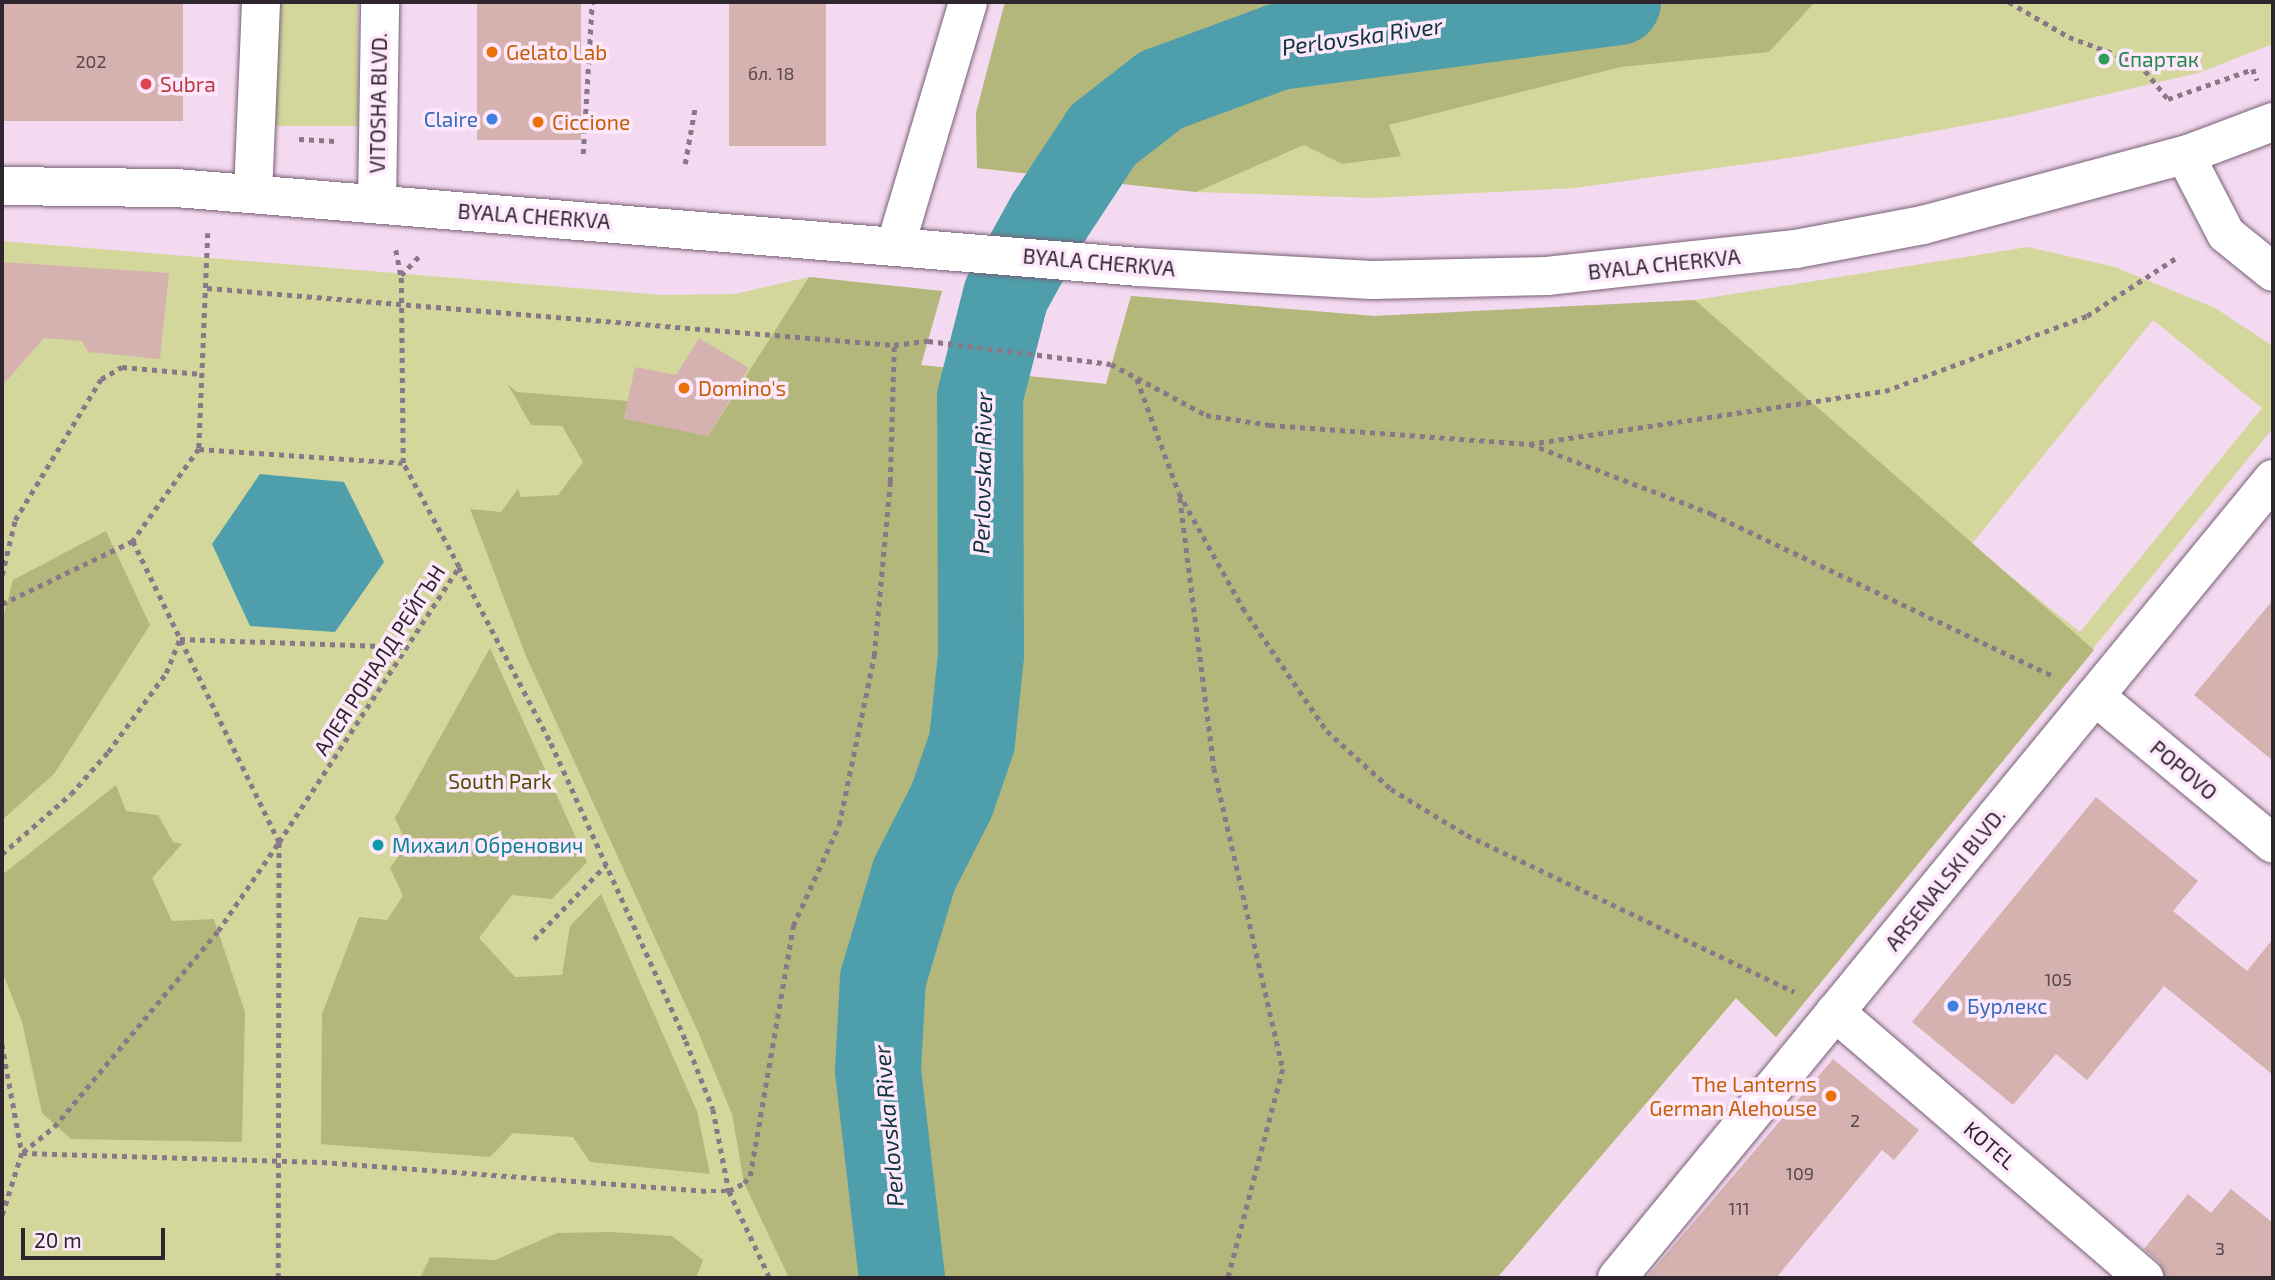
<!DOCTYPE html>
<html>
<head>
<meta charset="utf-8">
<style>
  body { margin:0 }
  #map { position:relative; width:2275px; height:1280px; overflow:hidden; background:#f4daf1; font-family:"Exo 2",sans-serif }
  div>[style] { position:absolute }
  .green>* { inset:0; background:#d3d79c; transform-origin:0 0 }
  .forest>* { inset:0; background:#b3b77c }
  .water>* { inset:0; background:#4f9eab }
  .river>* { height:86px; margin:-43px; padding:0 43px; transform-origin:43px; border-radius:43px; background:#4f9eab }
  .building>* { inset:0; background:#d5b1b0; transform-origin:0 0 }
  .path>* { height:4.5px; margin-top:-2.25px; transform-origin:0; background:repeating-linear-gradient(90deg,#897887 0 5px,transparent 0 10px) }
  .roads { filter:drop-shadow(0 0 2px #776075) drop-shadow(0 0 2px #776075) }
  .minor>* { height:38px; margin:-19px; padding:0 19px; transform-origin:19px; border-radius:19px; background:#fff }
  .tertiary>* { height:38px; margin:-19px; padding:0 19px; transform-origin:19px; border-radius:19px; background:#fff }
  .dots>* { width:19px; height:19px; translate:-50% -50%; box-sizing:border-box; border:4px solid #fee9fc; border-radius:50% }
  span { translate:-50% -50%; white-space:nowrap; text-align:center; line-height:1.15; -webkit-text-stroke:7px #fee9fc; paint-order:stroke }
  .number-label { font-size:18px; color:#58484e }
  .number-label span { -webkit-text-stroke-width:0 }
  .food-label { font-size:21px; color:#c56008 }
  .left { translate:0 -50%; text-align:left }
  .right { translate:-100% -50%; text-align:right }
  .leisure-label { font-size:21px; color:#27864d }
  .health-label { font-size:21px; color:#be3a42 }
  .street-label { font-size:21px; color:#2f252e }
  .shop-label { font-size:21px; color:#366cbe }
  .park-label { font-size:21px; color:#4d4f06 }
  .culture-label { font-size:21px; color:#0d838f }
  .water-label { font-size:23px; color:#0e353b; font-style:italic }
  .frame { position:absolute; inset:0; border:4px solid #2f252e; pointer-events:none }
  .scale { position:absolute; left:21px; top:1228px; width:144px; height:32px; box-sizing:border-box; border:4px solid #2f252e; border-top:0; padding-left:9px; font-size:21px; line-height:24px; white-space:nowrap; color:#2f252e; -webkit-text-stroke:5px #fee9fc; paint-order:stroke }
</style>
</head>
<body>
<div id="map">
  <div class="green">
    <div style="left:276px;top:2px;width:82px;height:124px"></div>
    <div style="clip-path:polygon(1005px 2px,2273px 2px,2273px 44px,2198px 73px,2010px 117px,1796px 157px,1575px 188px,1372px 198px,1196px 192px,977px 168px,976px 113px)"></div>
    <div style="clip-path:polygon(evenodd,2px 241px,662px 295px,735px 294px,809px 277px,942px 291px,921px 365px,1106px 384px,1131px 296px,1374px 316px,1545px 310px,1695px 300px,2028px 247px,2115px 267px,2215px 308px,2273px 346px,2273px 428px,1776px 1037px,1736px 998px,1497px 1278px,2px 1278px,2px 241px,2153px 320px,2262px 408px,2080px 632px,1971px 545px,2153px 320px)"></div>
  </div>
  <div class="forest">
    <div style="clip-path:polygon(1005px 2px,1815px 2px,1769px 52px,1621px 67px,1389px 125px,1401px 156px,1342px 164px,1304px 145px,1196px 192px,977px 168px,976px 113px)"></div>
    <div style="clip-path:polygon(809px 277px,942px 291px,921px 365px,1106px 384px,1131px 296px,1374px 316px,1695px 300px,2094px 650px,1776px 1037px,1736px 998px,1497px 1278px,789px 1278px,744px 1183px,732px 1114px,698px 1032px,526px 656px,470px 509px,501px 512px,518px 489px,521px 497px,558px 495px,583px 462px,562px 426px,531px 425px,508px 385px,517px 392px,628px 401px,624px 418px,708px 436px)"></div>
    <div style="clip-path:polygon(106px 531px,150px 625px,54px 774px,2px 820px,2px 622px,13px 580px)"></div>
    <div style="clip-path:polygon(490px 648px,587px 862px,552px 899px,512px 895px,479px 938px,515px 977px,562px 975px,570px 926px,601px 894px,697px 1111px,710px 1174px,590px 1162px,573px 1137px,513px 1133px,490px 1157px,321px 1144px,322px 1014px,359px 917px,387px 920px,403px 896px,390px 868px,407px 844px,395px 818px)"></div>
    <div style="clip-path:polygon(116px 785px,126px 811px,158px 815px,173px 842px,182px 844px,152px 878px,172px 921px,214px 919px,245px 1012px,242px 1142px,71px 1139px,42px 1113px,22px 1022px,2px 971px,2px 875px)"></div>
    <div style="clip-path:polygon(610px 1232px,672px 1236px,703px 1260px,696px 1278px,420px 1278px,430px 1257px,495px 1260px,557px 1233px)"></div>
  </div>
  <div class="water">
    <div style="clip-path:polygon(260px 474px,344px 482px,384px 562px,335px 632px,250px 626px,212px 544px)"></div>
  </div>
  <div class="river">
    <div style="left:902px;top:1278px;width:209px;rotate:-96.6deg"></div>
    <div style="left:878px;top:1070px;width:91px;rotate:-86.9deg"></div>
    <div style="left:883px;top:979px;width:109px;rotate:-73.4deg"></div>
    <div style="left:914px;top:875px;width:84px;rotate:-63.1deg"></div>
    <div style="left:952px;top:800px;width:61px;rotate:-71deg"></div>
    <div style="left:972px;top:742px;width:87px;rotate:-84.1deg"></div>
    <div style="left:981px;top:655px;width:258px;rotate:-90.2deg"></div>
    <div style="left:980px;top:397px;width:105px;rotate:-75.7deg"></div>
    <div style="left:1006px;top:295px;width:89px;rotate:-61.1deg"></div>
    <div style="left:1049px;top:217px;width:98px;rotate:-56.6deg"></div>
    <div style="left:1103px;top:135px;width:73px;rotate:-37.8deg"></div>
    <div style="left:1161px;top:90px;width:125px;rotate:-20.2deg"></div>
    <div style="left:1278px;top:47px;width:343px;rotate:-7.5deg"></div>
  </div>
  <div class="building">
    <div style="left:2px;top:2px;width:181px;height:119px"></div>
    <div style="left:477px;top:2px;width:104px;height:138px"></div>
    <div style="left:729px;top:2px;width:97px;height:144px"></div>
    <div style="clip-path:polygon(2px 262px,169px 273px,160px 359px,88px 352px,82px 341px,44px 338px,2px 386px)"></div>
    <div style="clip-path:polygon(699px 338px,749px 368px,708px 436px,624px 419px,635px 367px,676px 375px)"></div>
    <div style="clip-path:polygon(2273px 600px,2273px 761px,2194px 695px)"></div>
    <div style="clip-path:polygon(2096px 797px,2198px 881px,2173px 911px,2247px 971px,2273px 939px,2273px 1075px,2164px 986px,2087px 1080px,2056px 1054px,2013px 1105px,1912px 1022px)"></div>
    <div style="clip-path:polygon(1833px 1059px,1919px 1130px,1894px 1160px,1882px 1150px,1776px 1278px,1646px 1278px)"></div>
    <div style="clip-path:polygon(2231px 1189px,2273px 1223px,2273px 1278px,2165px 1278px,2159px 1262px,2144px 1249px,2188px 1194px,2211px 1213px)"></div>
  </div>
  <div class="path">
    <div style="left:2009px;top:2px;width:69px;rotate:30.3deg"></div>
    <div style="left:2069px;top:37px;width:75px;rotate:20.4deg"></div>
    <div style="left:2139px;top:63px;width:46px;rotate:51.1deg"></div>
    <div style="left:2168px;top:99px;width:90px;rotate:-19.4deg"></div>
    <div style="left:2253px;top:69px;width:12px;rotate:70deg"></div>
    <div style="left:299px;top:139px;width:37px;rotate:3deg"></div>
    <div style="left:583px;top:154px;width:152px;rotate:-86.6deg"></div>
    <div style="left:685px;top:164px;width:58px;rotate:-80deg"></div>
    <div style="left:208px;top:233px;width:216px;rotate:92.4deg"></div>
    <div style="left:199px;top:449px;width:113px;rotate:125.7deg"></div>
    <div style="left:133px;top:541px;width:335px;rotate:64.1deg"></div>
    <div style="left:279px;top:842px;width:329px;rotate:-56.8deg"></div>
    <div style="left:459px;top:567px;width:118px;rotate:-118.3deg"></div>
    <div style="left:403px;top:463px;width:188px;rotate:-90.6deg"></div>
    <div style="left:401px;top:275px;width:30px;rotate:-46deg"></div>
    <div style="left:396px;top:250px;width:25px;rotate:79deg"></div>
    <div style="left:207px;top:288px;width:689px;rotate:4.74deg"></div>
    <div style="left:894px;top:345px;width:34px;rotate:-7deg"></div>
    <div style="left:928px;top:341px;width:184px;rotate:7.2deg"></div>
    <div style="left:1111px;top:364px;width:108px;rotate:28.2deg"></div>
    <div style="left:1206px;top:415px;width:65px;rotate:8.9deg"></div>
    <div style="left:1270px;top:425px;width:260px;rotate:4.2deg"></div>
    <div style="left:1529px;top:444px;width:360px;rotate:-8.5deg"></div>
    <div style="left:1885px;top:391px;width:215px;rotate:-20.4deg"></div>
    <div style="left:2087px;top:316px;width:110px;rotate:-33.1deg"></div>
    <div style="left:1137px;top:379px;width:121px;rotate:69.8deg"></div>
    <div style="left:1179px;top:493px;width:132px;rotate:60.9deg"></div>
    <div style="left:1243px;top:608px;width:149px;rotate:55.7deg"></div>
    <div style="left:1327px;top:731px;width:86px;rotate:42.2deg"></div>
    <div style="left:1391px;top:789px;width:89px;rotate:31.2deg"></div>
    <div style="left:1467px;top:835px;width:363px;rotate:25.6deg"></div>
    <div style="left:1530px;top:444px;width:195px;rotate:21deg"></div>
    <div style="left:1712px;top:514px;width:378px;rotate:25.4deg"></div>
    <div style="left:199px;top:449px;width:204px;rotate:3.9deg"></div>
    <div style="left:1180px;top:498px;width:272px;rotate:82.8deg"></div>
    <div style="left:1214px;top:768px;width:309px;rotate:77.1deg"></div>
    <div style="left:1283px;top:1069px;width:216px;rotate:104.7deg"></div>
    <div style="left:459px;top:567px;width:199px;rotate:62.4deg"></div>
    <div style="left:551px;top:743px;width:327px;rotate:65.6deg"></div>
    <div style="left:686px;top:1041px;width:73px;rotate:68.3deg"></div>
    <div style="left:713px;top:1109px;width:84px;rotate:79deg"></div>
    <div style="left:729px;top:1191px;width:96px;rotate:64.8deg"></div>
    <div style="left:2px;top:575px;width:57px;rotate:-76.7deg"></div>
    <div style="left:15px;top:520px;width:165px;rotate:-58.6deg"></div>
    <div style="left:101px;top:379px;width:24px;rotate:-30deg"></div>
    <div style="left:122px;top:367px;width:80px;rotate:5deg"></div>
    <div style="left:2px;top:604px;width:145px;rotate:-25.7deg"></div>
    <div style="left:2px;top:854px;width:91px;rotate:-41deg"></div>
    <div style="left:71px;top:794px;width:56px;rotate:-48.6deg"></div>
    <div style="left:108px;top:752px;width:98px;rotate:-53.7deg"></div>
    <div style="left:166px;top:673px;width:37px;rotate:-68deg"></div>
    <div style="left:180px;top:639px;width:224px;rotate:2deg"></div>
    <div style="left:534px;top:939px;width:103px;rotate:-45.8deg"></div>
    <div style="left:2px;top:1044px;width:111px;rotate:79.6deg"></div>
    <div style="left:22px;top:1153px;width:67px;rotate:107.4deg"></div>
    <div style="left:23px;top:1152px;width:40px;rotate:-39deg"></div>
    <div style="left:54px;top:1127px;width:256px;rotate:-50.1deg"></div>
    <div style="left:218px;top:931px;width:108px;rotate:-55.6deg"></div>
    <div style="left:22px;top:1153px;width:300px;rotate:1.7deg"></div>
    <div style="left:322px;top:1162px;width:390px;rotate:4.3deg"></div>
    <div style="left:711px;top:1191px;width:18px"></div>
    <div style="left:729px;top:1191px;width:17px;rotate:-28deg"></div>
    <div style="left:744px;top:1183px;width:9px;rotate:-49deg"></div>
    <div style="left:750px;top:1176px;width:254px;rotate:-80.2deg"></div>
    <div style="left:793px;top:926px;width:111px;rotate:-65.5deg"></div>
    <div style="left:839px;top:825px;width:173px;rotate:-78.3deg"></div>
    <div style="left:874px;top:656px;width:175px;rotate:-84.7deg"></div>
    <div style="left:890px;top:482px;width:137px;rotate:-88.3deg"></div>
    <div style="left:278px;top:1278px;width:436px;rotate:-89.9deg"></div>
  </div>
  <div class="roads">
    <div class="minor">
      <div style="left:2185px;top:155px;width:89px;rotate:62.6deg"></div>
      <div style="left:2226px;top:234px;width:60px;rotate:39deg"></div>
      <div style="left:896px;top:244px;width:252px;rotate:-73.4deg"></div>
      <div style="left:2095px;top:696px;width:231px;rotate:39.7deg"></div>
      <div style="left:1835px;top:1012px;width:408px;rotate:40.7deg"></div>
      <div style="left:1617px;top:1278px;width:1034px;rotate:-50.61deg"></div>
    </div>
    <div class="tertiary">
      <div style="left:2px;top:186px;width:174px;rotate:0.7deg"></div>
      <div style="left:176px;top:188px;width:966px;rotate:4.69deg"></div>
      <div style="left:1139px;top:267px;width:233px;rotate:3.2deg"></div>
      <div style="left:1372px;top:280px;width:175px;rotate:-1.3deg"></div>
      <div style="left:1547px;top:276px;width:250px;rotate:-6.2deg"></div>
      <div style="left:1796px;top:249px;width:129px;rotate:-10.7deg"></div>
      <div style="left:1923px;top:225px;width:271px;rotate:-15deg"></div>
      <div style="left:2185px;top:155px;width:94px;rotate:-20.6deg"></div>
      <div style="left:253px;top:194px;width:192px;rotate:-87.6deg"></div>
      <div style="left:377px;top:204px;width:202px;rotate:-89.1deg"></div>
    </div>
  </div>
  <div class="dots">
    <div style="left:492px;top:52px;background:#e8710a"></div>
    <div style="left:2104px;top:59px;background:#2e9e5b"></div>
    <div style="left:146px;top:84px;background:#e0444e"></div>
    <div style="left:492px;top:119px;background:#3f7fe0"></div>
    <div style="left:538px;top:122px;background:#e8710a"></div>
    <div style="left:684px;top:388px;background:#e8710a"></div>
    <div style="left:378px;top:845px;background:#0f9aa8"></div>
    <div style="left:1953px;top:1006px;background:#3f7fe0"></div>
    <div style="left:1831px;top:1096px;background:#e8710a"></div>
  </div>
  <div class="number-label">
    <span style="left:91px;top:61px">202</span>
    <span style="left:771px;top:73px">бл. 18</span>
    <span style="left:2058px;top:979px">105</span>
    <span style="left:1855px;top:1120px">2</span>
    <span style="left:1800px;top:1173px">109</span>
    <span style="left:1739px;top:1208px">111</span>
    <span style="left:2220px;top:1248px">3</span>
  </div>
  <div class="food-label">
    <span class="left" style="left:506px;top:52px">Gelato Lab</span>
    <span class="left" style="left:552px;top:122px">Ciccione</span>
    <span class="left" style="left:698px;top:388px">Domino's</span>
    <span class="right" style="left:1817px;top:1096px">The Lanterns<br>German Alehouse</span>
  </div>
  <div class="leisure-label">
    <span class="left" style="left:2118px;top:59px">Спартак</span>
  </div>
  <div class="health-label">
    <span class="left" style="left:160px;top:84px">Subra</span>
  </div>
  <div class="street-label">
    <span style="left:378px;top:103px;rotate:-89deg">VITOSHA BLVD.</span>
    <span style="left:534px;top:216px;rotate:4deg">BYALA CHERKVA</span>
    <span style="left:1099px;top:262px;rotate:5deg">BYALA CHERKVA</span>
    <span style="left:1664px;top:264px;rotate:-6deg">BYALA CHERKVA</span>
    <span style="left:379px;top:660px;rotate:-57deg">АЛЕЯ РОНАЛД РЕЙГЪН</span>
    <span style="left:2184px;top:770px;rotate:40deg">POPOVO</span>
    <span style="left:1945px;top:879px;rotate:-51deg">ARSENALSKI BLVD.</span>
    <span style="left:1990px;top:1145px;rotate:41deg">KOTEL</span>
  </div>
  <div class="shop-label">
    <span class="right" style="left:478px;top:119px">Claire</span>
    <span class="left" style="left:1967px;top:1006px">Бурлекс</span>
  </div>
  <div class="park-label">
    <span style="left:500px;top:781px">South Park</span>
  </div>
  <div class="culture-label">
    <span class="left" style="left:392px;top:845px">Михаил Обренович</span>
  </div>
  <div class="water-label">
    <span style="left:1362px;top:36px;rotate:-8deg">Perlovska River</span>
    <span style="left:982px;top:473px;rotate:-89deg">Perlovska River</span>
    <span style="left:888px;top:1126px;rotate:-95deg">Perlovska River</span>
  </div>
  <div class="frame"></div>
  <div class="scale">20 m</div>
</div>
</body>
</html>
